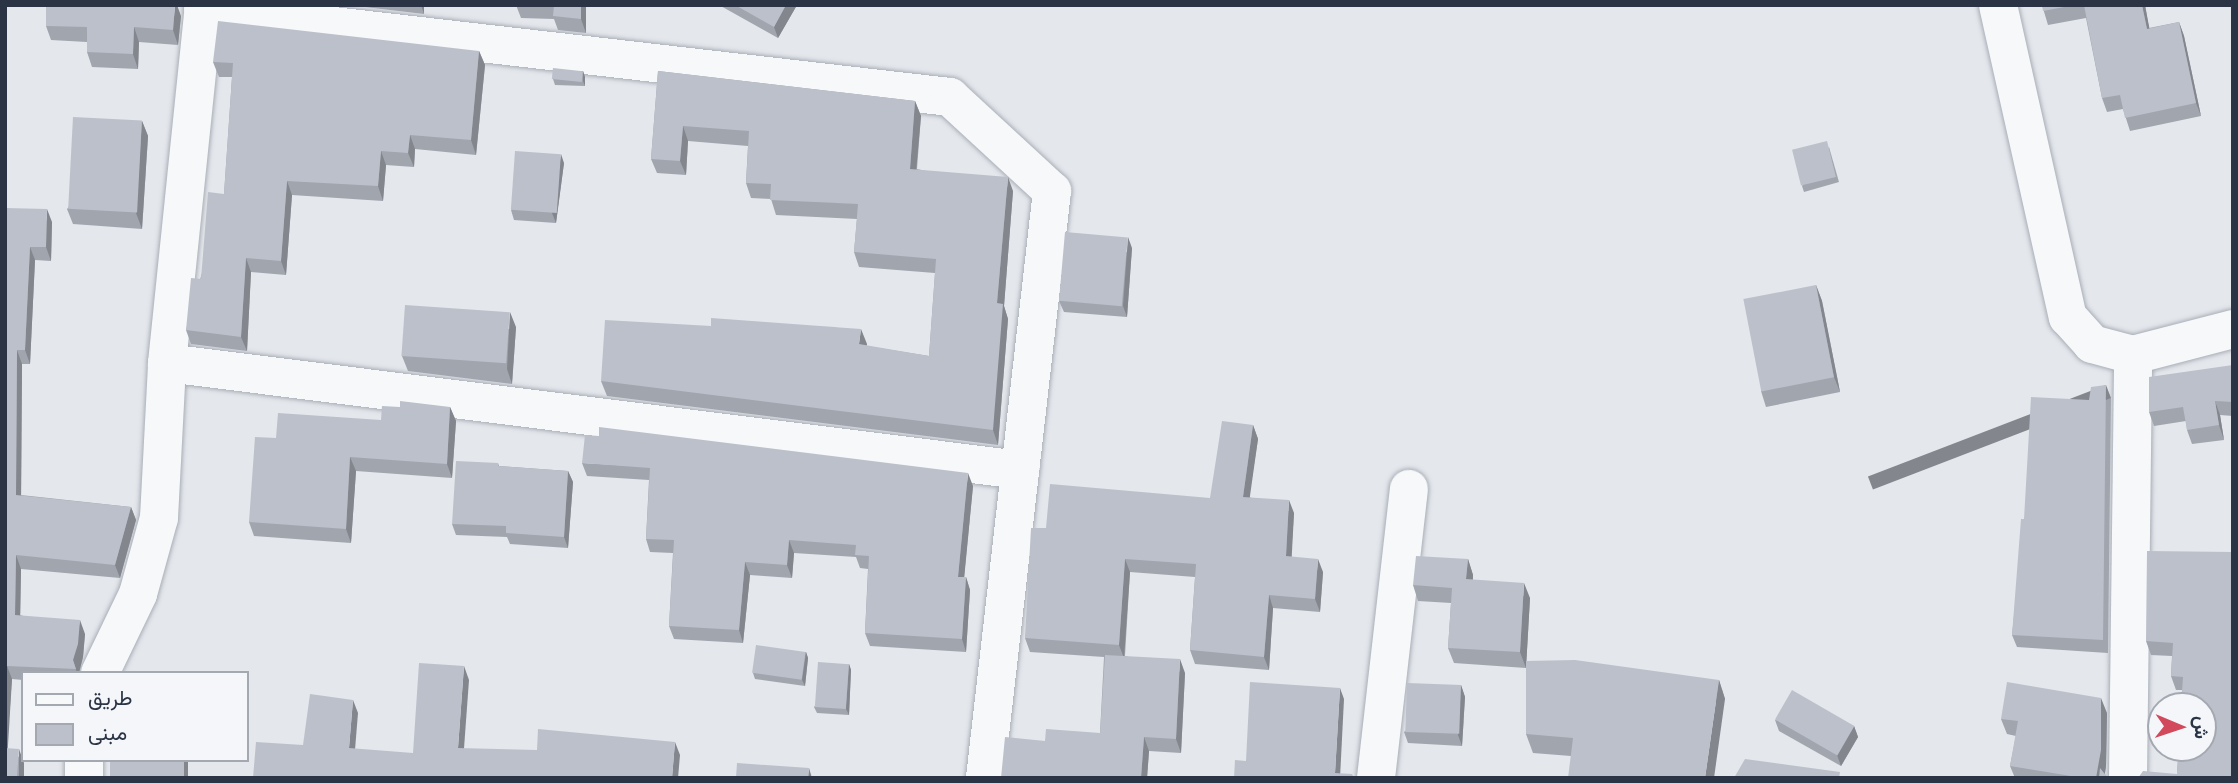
<!DOCTYPE html>
<html>
<head>
<meta charset="utf-8">
<style>
  body { margin:0 }
  #map { position:relative; width:2238px; height:783px; overflow:hidden; background:#e4e7ec; font-family:"Roboto Condensed",Vazirmatn,sans-serif }
  div>[style] { position:absolute }
  .roads { filter:drop-shadow(0 0 2px #a9aeb7) drop-shadow(0 0 2px #a9aeb7) }
  .minor>* { height:38px; margin:-19px; padding:0 19px; transform-origin:19px; border-radius:19px; background:#f7f8fa }
  .wall>* { inset:0; background:#a1a5ae }
  .shaded-wall>* { inset:0; background:#83868d; transform-origin:0 0 }
  .building>* { inset:0; background:#bbc0ca; transform-origin:0 0 }
  span { translate:-50% -50%; white-space:nowrap; text-align:center; line-height:1.15; -webkit-text-stroke:5px #f4f6f9; paint-order:stroke }
  .frame { position:absolute; inset:0; border:7px solid #2b3445; pointer-events:none }
  .legend { position:absolute; left:21px; top:671px; width:228px; height:91px; box-sizing:border-box; background:#f4f6f9; border:2px solid #a4a8b1; margin:0; padding:9px 12px; list-style:none; font-size:21px; color:#2b3445 }
  .legend li { display:flex; align-items:center; gap:14px; height:35px }
  .legend b { width:35px; border:2px solid #a4a8b1 }
  .north { position:absolute; left:2147px; top:692px; width:70px; height:70px; box-sizing:border-box; background:#f4f6f9; border:2px solid #a4a8b1; border-radius:50%; rotate:92deg; font-size:19px; font-weight:700; line-height:28px; text-align:center; color:#2b3445 }
  .north::after { content:''; display:block; margin:auto; width:24px; height:32px; background:#d1495b; clip-path:polygon(50% 0,100% 100%,50% 72%,0 100%) }
</style>
</head>
<body>
<div id="map">
  <div class="roads">
    <div class="minor">
      <div style="left:1998px;top:5px;width:320px;rotate:77.4deg"></div>
      <div style="left:2068px;top:317px;width:36px;rotate:48deg"></div>
      <div style="left:2092px;top:344px;width:42px;rotate:15deg"></div>
      <div style="left:2133px;top:355px;width:103px;rotate:-14.6deg"></div>
      <div style="left:203px;top:11px;width:752px;rotate:6.57deg"></div>
      <div style="left:950px;top:97px;width:139px;rotate:42.7deg"></div>
      <div style="left:1052px;top:191px;width:591px;rotate:96.51deg"></div>
      <div style="left:167px;top:363px;width:860px;rotate:7.15deg"></div>
      <div style="left:100px;top:673px;width:88px;rotate:-64.3deg"></div>
      <div style="left:138px;top:594px;width:79px;rotate:-74.6deg"></div>
      <div style="left:159px;top:518px;width:155px;rotate:-87deg"></div>
      <div style="left:167px;top:363px;width:360px;rotate:-84.1deg"></div>
      <div style="left:84px;top:778px;width:18px;rotate:-90deg"></div>
      <div style="left:1376px;top:778px;width:291px;rotate:-83.5deg"></div>
      <div style="left:2128px;top:778px;width:423px;rotate:-89.3deg"></div>
    </div>
  </div>
  <div class="wall">
    <div style="clip-path:polygon(348px 5px,424px 5px,424px 14px)"></div>
    <div style="clip-path:polygon(516px 5px,586px 5px,586px 33px,558px 30px,554px 19px,521px 18px)"></div>
    <div style="clip-path:polygon(719px 5px,797px 5px,778px 38px)"></div>
    <div style="clip-path:polygon(2042px 5px,2145px 5px,2149px 28px,2179px 22px,2184px 36px,2201px 116px,2130px 131px,2123px 109px,2107px 112px,2102px 98px,2086px 18px,2048px 25px)"></div>
    <div style="clip-path:polygon(181px 16px,178px 45px,139px 42px,138px 69px,92px 67px,87px 52px,87px 42px,51px 40px,46px 26px)"></div>
    <div style="clip-path:polygon(479px 51px,485px 65px,476px 155px,415px 149px,414px 167px,386px 165px,383px 201px,292px 195px,286px 275px,251px 272px,247px 351px,191px 344px,186px 330px,224px 194px,232px 77px,219px 77px,213px 62px)"></div>
    <div style="clip-path:polygon(583px 71px,585px 77px,585px 86px,555px 85px,553px 79px)"></div>
    <div style="clip-path:polygon(658px 71px,915px 101px,921px 116px,917px 169px,1013px 191px,1004px 306px,1008px 319px,998px 445px,607px 396px,601px 381px,867px 344px,866px 346px,929px 356px,935px 273px,859px 267px,854px 252px,857px 219px,776px 215px,771px 199px,751px 198px,746px 183px,748px 146px,688px 141px,686px 175px,657px 173px,651px 159px)"></div>
    <div style="clip-path:polygon(142px 121px,148px 136px,142px 229px,73px 224px,67px 209px)"></div>
    <div style="clip-path:polygon(1829px 147px,1839px 182px,1804px 192px,1802px 186px)"></div>
    <div style="clip-path:polygon(564px 163px,556px 223px,514px 220px,511px 210px)"></div>
    <div style="clip-path:polygon(5px 208px,52px 222px,51px 261px,35px 260px,30px 364px,22px 364px,21px 495px,131px 507px,136px 520px,120px 578px,21px 569px,20px 615px,85px 634px,83px 657px,79px 673px,23px 673px,23px 680px,12px 679px,7px 748px,23px 760px,24px 778px,5px 778px)"></div>
    <div style="clip-path:polygon(1132px 248px,1127px 317px,1064px 312px,1059px 301px)"></div>
    <div style="clip-path:polygon(1816px 285px,1822px 301px,1840px 392px,1766px 407px,1761px 391px)"></div>
    <div style="clip-path:polygon(516px 327px,512px 384px,408px 371px,402px 356px)"></div>
    <div style="clip-path:polygon(2233px 365px,2233px 416px,2220px 415px,2224px 440px,2192px 444px,2187px 430px,2186px 421px,2154px 426px,2149px 412px)"></div>
    <div style="clip-path:polygon(2111px 398px,2108px 653px,2017px 647px,2012px 635px,2024px 519px,2089px 400px)"></div>
    <div style="clip-path:polygon(400px 407px,450px 407px,456px 421px,452px 478px,356px 471px,351px 543px,254px 536px,249px 522px,276px 438px,381px 420px)"></div>
    <div style="clip-path:polygon(1253px 425px,1258px 439px,1249px 497px,1294px 513px,1291px 557px,1323px 572px,1320px 612px,1273px 608px,1269px 670px,1195px 664px,1190px 650px,1195px 577px,1130px 572px,1125px 656px,1185px 673px,1181px 753px,1149px 751px,1147px 778px,1001px 778px,1045px 741px,1100px 733px,1104px 657px,1030px 652px,1025px 638px,1046px 528px,1210px 498px)"></div>
    <div style="clip-path:polygon(498px 463px,499px 466px,568px 471px,573px 482px,568px 548px,510px 544px,507px 537px,456px 535px,452px 524px)"></div>
    <div style="clip-path:polygon(582px 463px,973px 486px,964px 577px,966px 577px,970px 590px,966px 652px,870px 646px,865px 633px,868px 569px,860px 568px,856px 557px,794px 553px,792px 578px,750px 575px,743px 643px,674px 639px,669px 626px,673px 553px,650px 552px,646px 539px,649px 480px,587px 476px)"></div>
    <div style="clip-path:polygon(2233px 552px,2177px 774px,2182px 690px,2176px 690px,2171px 676px,2172px 656px,2151px 655px,2146px 641px)"></div>
    <div style="clip-path:polygon(1468px 559px,1473px 575px,1473px 580px,1530px 598px,1526px 668px,1454px 663px,1448px 648px,1451px 603px,1418px 601px,1413px 585px)"></div>
    <div style="clip-path:polygon(806px 652px,808px 658px,805px 686px,755px 679px,753px 673px)"></div>
    <div style="clip-path:polygon(849px 664px,851px 670px,849px 715px,817px 713px,814px 707px)"></div>
    <div style="clip-path:polygon(1719px 680px,1725px 699px,1571px 756px,1533px 753px,1526px 734px)"></div>
    <div style="clip-path:polygon(1461px 685px,1465px 697px,1462px 746px,1408px 743px,1404px 732px)"></div>
    <div style="clip-path:polygon(2107px 713px,2106px 766px,2105px 774px,2108px 778px,2015px 778px,2010px 766px,2016px 736px,2007px 734px,2001px 719px)"></div>
    <div style="clip-path:polygon(1775px 720px,1854px 726px,1858px 737px,1841px 766px,1779px 731px)"></div>
  </div>
  <div class="shaded-wall">
    <div style="clip-path:polygon(175px 5px,177px 5px,181px 16px,178px 45px,173px 30px)"></div>
    <div style="clip-path:polygon(421px 5px,424px 5px,424px 14px)"></div>
    <div style="clip-path:polygon(581px 5px,586px 5px,586px 33px,581px 19px)"></div>
    <div style="clip-path:polygon(786px 5px,797px 5px,778px 38px,774px 27px)"></div>
    <div style="clip-path:polygon(2142px 5px,2145px 5px,2152px 42px,2147px 29px)"></div>
    <div style="clip-path:polygon(2179px 22px,2184px 36px,2201px 116px,2196px 103px)"></div>
    <div style="clip-path:polygon(134px 27px,139px 42px,138px 69px,133px 54px)"></div>
    <div style="clip-path:polygon(479px 51px,485px 65px,476px 155px,471px 140px)"></div>
    <div style="clip-path:polygon(583px 71px,585px 77px,585px 86px,583px 81px)"></div>
    <div style="clip-path:polygon(915px 101px,921px 116px,915px 183px,910px 169px)"></div>
    <div style="clip-path:polygon(142px 121px,148px 136px,142px 229px,136px 213px)"></div>
    <div style="clip-path:polygon(683px 126px,688px 141px,686px 175px,680px 161px)"></div>
    <div style="clip-path:polygon(410px 135px,415px 149px,414px 167px,408px 153px)"></div>
    <div style="clip-path:polygon(381px 151px,386px 165px,383px 201px,378px 186px)"></div>
    <div style="clip-path:polygon(561px 154px,564px 163px,556px 223px,552px 213px)"></div>
    <div style="clip-path:polygon(1008px 177px,1013px 191px,1004px 306px,1008px 319px,998px 445px,993px 430px,997px 303px)"></div>
    <div style="clip-path:polygon(287px 181px,292px 195px,286px 275px,281px 261px)"></div>
    <div style="clip-path:polygon(47px 209px,52px 222px,51px 261px,46px 247px)"></div>
    <div style="clip-path:polygon(1128px 237px,1132px 248px,1127px 317px,1123px 306px)"></div>
    <div style="clip-path:polygon(30px 247px,35px 260px,30px 364px,25px 350px)"></div>
    <div style="clip-path:polygon(246px 258px,251px 272px,247px 351px,241px 337px)"></div>
    <div style="clip-path:polygon(1816px 285px,1822px 301px,1840px 392px,1834px 377px)"></div>
    <div style="clip-path:polygon(510px 312px,516px 327px,512px 384px,507px 369px)"></div>
    <div style="clip-path:polygon(861px 329px,867px 344px,864px 359px,859px 344px)"></div>
    <div style="clip-path:polygon(17px 350px,22px 364px,21px 508px,16px 495px)"></div>
    <div style="left:2106px;top:385px;width:14px;height:255px;rotate:69deg"></div>
    <div style="clip-path:polygon(2215px 401px,2220px 415px,2224px 440px,2219px 425px)"></div>
    <div style="clip-path:polygon(450px 407px,456px 421px,452px 478px,447px 464px)"></div>
    <div style="clip-path:polygon(1253px 425px,1258px 439px,1248px 510px,1243px 497px)"></div>
    <div style="clip-path:polygon(350px 457px,356px 471px,351px 543px,346px 529px)"></div>
    <div style="clip-path:polygon(568px 471px,573px 482px,568px 548px,564px 537px)"></div>
    <div style="clip-path:polygon(968px 473px,973px 486px,963px 590px,958px 577px)"></div>
    <div style="clip-path:polygon(1289px 500px,1294px 513px,1291px 570px,1286px 556px)"></div>
    <div style="clip-path:polygon(131px 507px,136px 520px,120px 578px,115px 565px)"></div>
    <div style="clip-path:polygon(789px 540px,794px 553px,792px 578px,787px 565px)"></div>
    <div style="clip-path:polygon(16px 555px,21px 569px,20px 629px,15px 615px)"></div>
    <div style="clip-path:polygon(1125px 559px,1130px 572px,1124px 658px,1119px 645px)"></div>
    <div style="clip-path:polygon(1318px 559px,1323px 572px,1320px 612px,1315px 599px)"></div>
    <div style="clip-path:polygon(1468px 559px,1473px 575px,1472px 595px,1466px 579px)"></div>
    <div style="clip-path:polygon(745px 562px,750px 575px,743px 643px,739px 630px)"></div>
    <div style="clip-path:polygon(966px 577px,970px 590px,966px 652px,962px 639px)"></div>
    <div style="clip-path:polygon(1524px 583px,1530px 598px,1526px 668px,1520px 652px)"></div>
    <div style="clip-path:polygon(1269px 595px,1273px 608px,1269px 670px,1264px 657px)"></div>
    <div style="clip-path:polygon(80px 620px,85px 634px,83px 657px,79px 673px,77px 673px,73px 660px)"></div>
    <div style="clip-path:polygon(806px 652px,808px 658px,805px 686px,802px 680px)"></div>
    <div style="clip-path:polygon(1180px 659px,1185px 673px,1181px 753px,1176px 739px)"></div>
    <div style="clip-path:polygon(849px 664px,851px 670px,849px 715px,846px 709px)"></div>
    <div style="clip-path:polygon(7px 666px,12px 679px,7px 762px,5px 758px,5px 688px)"></div>
    <div style="clip-path:polygon(464px 666px,469px 680px,463px 762px,458px 748px)"></div>
    <div style="clip-path:polygon(1719px 680px,1725px 699px,1714px 778px,1705px 778px)"></div>
    <div style="clip-path:polygon(1461px 685px,1465px 697px,1462px 746px,1458px 735px)"></div>
    <div style="clip-path:polygon(1340px 688px,1344px 699px,1340px 778px,1335px 773px)"></div>
    <div style="clip-path:polygon(2101px 698px,2107px 713px,2106px 766px,2104px 778px,2096px 778px)"></div>
    <div style="clip-path:polygon(353px 700px,358px 713px,354px 762px,349px 748px)"></div>
    <div style="clip-path:polygon(1854px 726px,1858px 737px,1841px 766px,1837px 755px)"></div>
    <div style="clip-path:polygon(1144px 737px,1149px 751px,1147px 778px,1141px 778px)"></div>
    <div style="clip-path:polygon(675px 742px,680px 755px,678px 778px,672px 778px)"></div>
    <div style="clip-path:polygon(19px 749px,24px 763px,24px 778px,19px 778px)"></div>
    <div style="left:184px;top:760px;width:4px;height:18px"></div>
    <div style="clip-path:polygon(809px 768px,812px 778px,808px 778px)"></div>
  </div>
  <div class="building">
    <div style="clip-path:polygon(46px 5px,175px 5px,173px 30px,134px 27px,133px 54px,87px 52px,87px 27px,46px 26px)"></div>
    <div style="clip-path:polygon(554px 5px,581px 5px,581px 19px,553px 16px)"></div>
    <div style="clip-path:polygon(735px 5px,786px 5px,774px 27px)"></div>
    <div style="clip-path:polygon(2042px 5px,2075px 5px,2043px 11px)"></div>
    <div style="clip-path:polygon(2084px 5px,2142px 5px,2147px 29px,2179px 22px,2196px 103px,2125px 118px,2120px 95px,2102px 98px)"></div>
    <div style="clip-path:polygon(218px 21px,479px 51px,471px 140px,410px 135px,408px 153px,381px 151px,378px 186px,287px 181px,281px 261px,246px 258px,241px 337px,186px 330px,191px 278px,201px 279px,208px 192px,224px 194px,233px 63px,213px 62px)"></div>
    <div style="left:553px;top:68px;width:30px;height:11px;rotate:6deg"></div>
    <div style="clip-path:polygon(658px 71px,915px 101px,910px 169px,1008px 177px,997px 303px,1003px 304px,993px 430px,601px 381px,605px 320px,711px 326px,711px 318px,861px 329px,859px 344px,929px 356px,936px 259px,854px 252px,858px 204px,770px 200px,771px 184px,746px 183px,749px 131px,683px 126px,680px 161px,651px 159px)"></div>
    <div style="left:73px;top:117px;width:69px;height:92px;rotate:3deg"></div>
    <div style="left:1827px;top:141px;width:37px;height:36px;rotate:76deg"></div>
    <div style="left:515px;top:151px;width:46px;height:59px;rotate:4deg"></div>
    <div style="clip-path:polygon(5px 208px,47px 209px,46px 247px,30px 247px,25px 350px,17px 350px,16px 495px,131px 507px,115px 565px,16px 555px,15px 615px,80px 620px,78px 644px,73px 660px,76px 669px,7px 666px,5px 688px)"></div>
    <div style="left:1065px;top:232px;width:63px;height:69px;rotate:5deg"></div>
    <div style="left:1816px;top:285px;width:94px;height:74px;rotate:79deg"></div>
    <div style="left:405px;top:305px;width:105px;height:51px;rotate:4deg"></div>
    <div style="clip-path:polygon(2233px 365px,2233px 402px,2215px 401px,2219px 425px,2187px 430px,2183px 407px,2149px 412px,2149px 377px)"></div>
    <div style="clip-path:polygon(2106px 385px,2103px 640px,2012px 635px,2021px 519px,2024px 519px,2031px 397px,2089px 400px,2091px 387px)"></div>
    <div style="clip-path:polygon(400px 401px,450px 407px,447px 464px,350px 457px,346px 529px,249px 522px,255px 437px,276px 438px,278px 413px,381px 420px,382px 406px,400px 407px)"></div>
    <div style="clip-path:polygon(1222px 421px,1253px 425px,1243px 497px,1289px 500px,1286px 556px,1318px 559px,1315px 599px,1269px 595px,1264px 657px,1190px 650px,1196px 564px,1125px 559px,1119px 645px,1025px 638px,1031px 528px,1046px 528px,1050px 484px,1210px 498px)"></div>
    <div style="clip-path:polygon(599px 427px,968px 473px,958px 577px,966px 577px,962px 639px,865px 633px,869px 556px,855px 555px,856px 545px,789px 540px,787px 565px,745px 562px,739px 630px,669px 626px,674px 540px,646px 539px,650px 468px,582px 463px,585px 435px,599px 436px)"></div>
    <div style="clip-path:polygon(456px 461px,498px 463px,498px 466px,568px 471px,564px 537px,506px 533px,506px 526px,452px 524px)"></div>
    <div style="clip-path:polygon(2147px 551px,2233px 552px,2233px 778px,2138px 778px,2143px 771px,2177px 774px,2179px 748px,2203px 748px,2203px 706px,2181px 706px,2183px 677px,2171px 676px,2173px 643px,2146px 641px)"></div>
    <div style="clip-path:polygon(1416px 556px,1468px 559px,1466px 579px,1524px 583px,1520px 652px,1448px 648px,1452px 588px,1413px 585px)"></div>
    <div style="left:756px;top:645px;width:50px;height:28px;rotate:8deg"></div>
    <div style="clip-path:polygon(1105px 655px,1180px 659px,1176px 739px,1144px 737px,1141px 778px,1001px 778px,1005px 737px,1045px 741px,1046px 729px,1100px 733px)"></div>
    <div style="clip-path:polygon(1575px 660px,1719px 680px,1705px 778px,1568px 778px,1573px 738px,1526px 734px,1526px 661px)"></div>
    <div style="left:818px;top:662px;width:31px;height:45px;rotate:4deg"></div>
    <div style="clip-path:polygon(419px 663px,464px 666px,458px 748px,537px 750px,538px 729px,675px 742px,672px 778px,253px 778px,256px 742px,303px 745px,310px 694px,353px 700px,349px 748px,413px 753px)"></div>
    <div style="clip-path:polygon(1250px 682px,1340px 688px,1335px 773px,1352px 774px,1354px 778px,1234px 778px,1235px 760px,1246px 761px)"></div>
    <div style="clip-path:polygon(2007px 682px,2101px 698px,2101px 750px,2096px 778px,2083px 778px,2010px 766px,2018px 721px,2001px 719px)"></div>
    <div style="left:1407px;top:683px;width:54px;height:49px;rotate:2deg"></div>
    <div style="left:1792px;top:690px;width:72px;height:34px;rotate:30deg"></div>
    <div style="left:5px;top:748px;width:14px;height:30px;rotate:4deg"></div>
    <div style="clip-path:polygon(1745px 759px,1840px 772px,1839px 778px,1734px 778px)"></div>
    <div style="left:110px;top:760px;width:74px;height:18px"></div>
    <div style="clip-path:polygon(737px 763px,809px 768px,808px 778px,736px 778px)"></div>
    <div style="clip-path:polygon(2100px 768px,2108px 778px,2099px 778px)"></div>
  </div>
  <div class="frame"></div>
  <ul class="legend">
  <li><b style="height:9px;background:#f7f8fa"></b>طريق</li>
  <li><b style="height:19px;background:#bbc0ca"></b>مبنى</li>
  </ul>
  <div class="north">ش</div>
</div>
</body>
</html>
